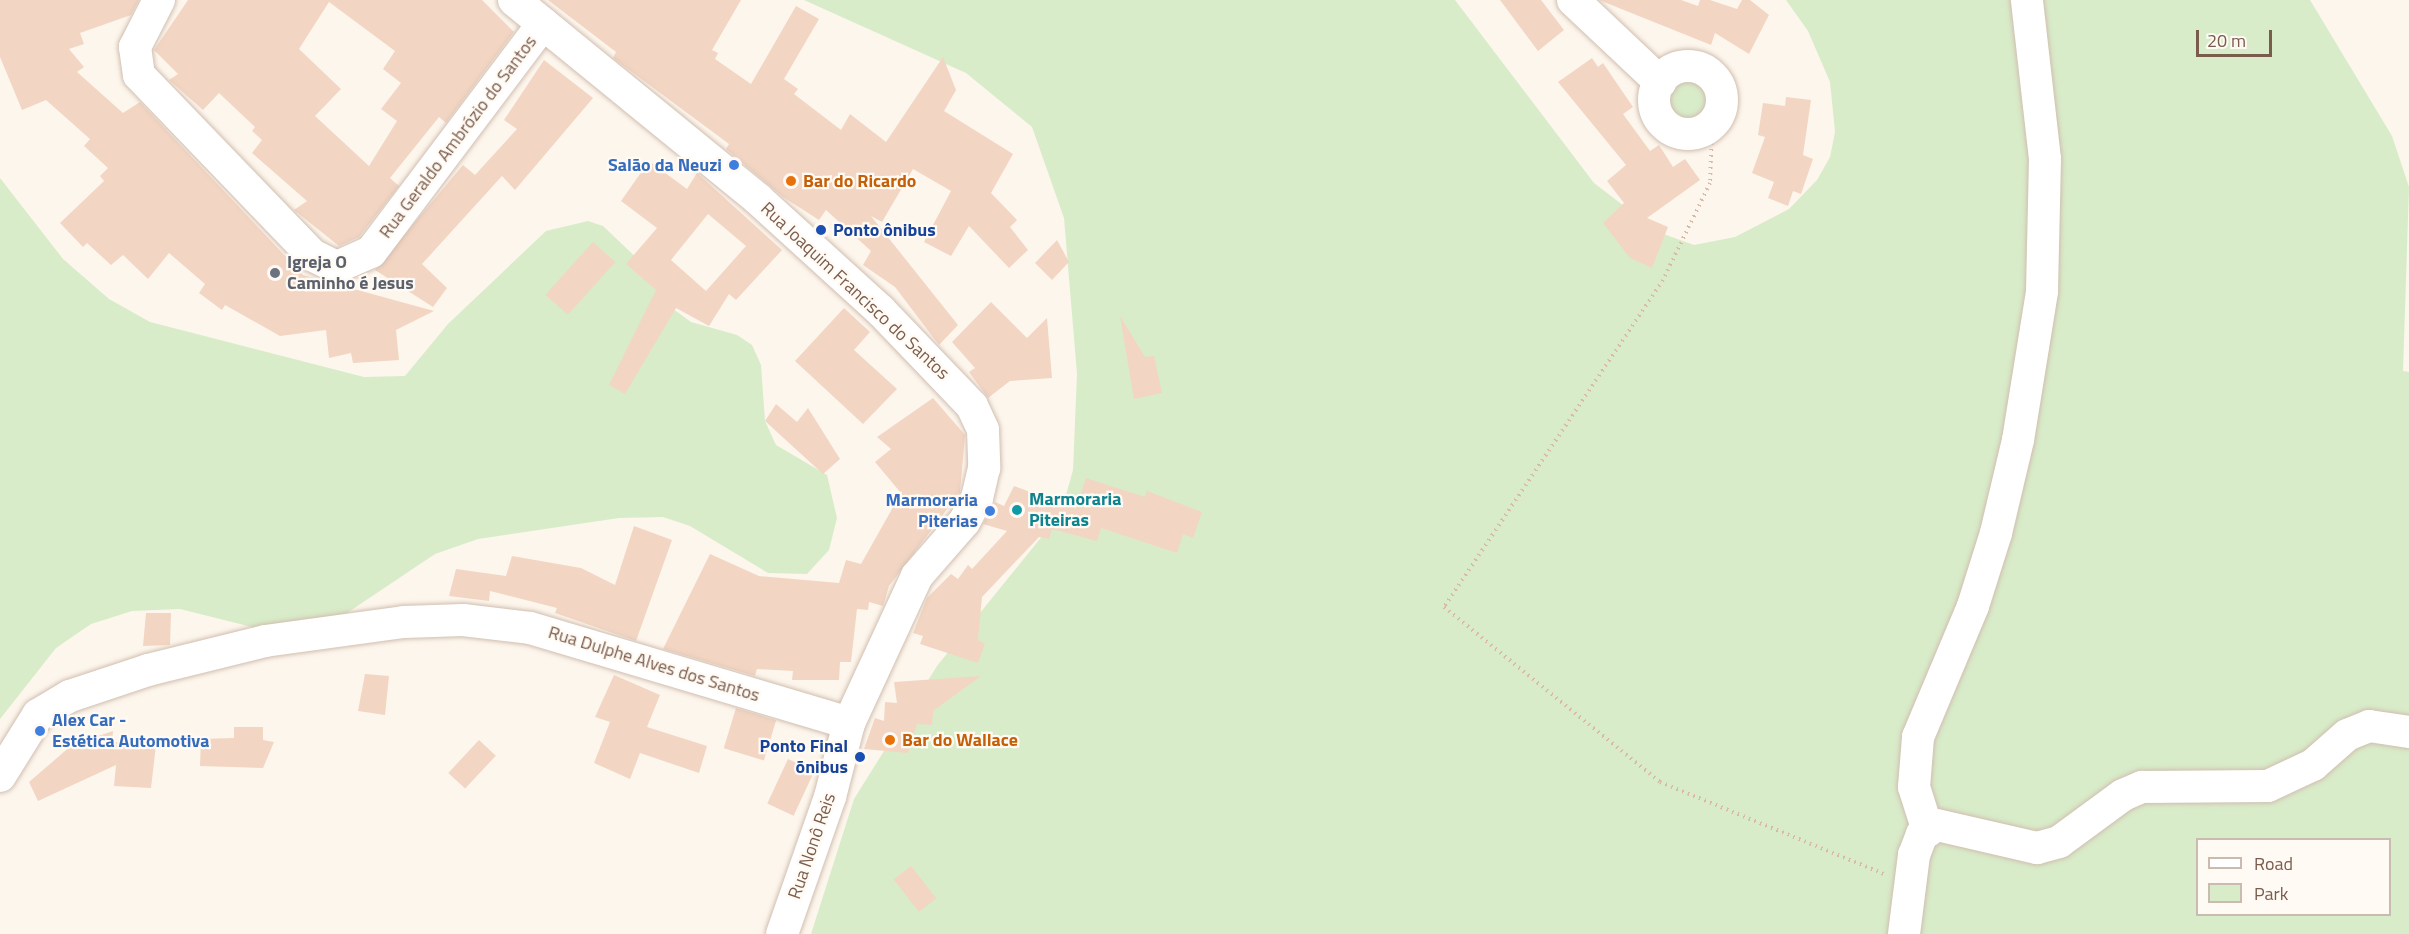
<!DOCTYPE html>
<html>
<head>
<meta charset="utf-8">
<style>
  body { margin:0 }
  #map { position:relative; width:2409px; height:934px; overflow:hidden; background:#fdf6ec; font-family:"Titillium Web",sans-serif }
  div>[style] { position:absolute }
  .green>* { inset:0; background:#d8ecc9 }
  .round { border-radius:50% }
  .building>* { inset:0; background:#f3d5c3; transform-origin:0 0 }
  .path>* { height:4px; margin-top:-2px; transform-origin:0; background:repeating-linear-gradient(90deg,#d9b8a5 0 1.5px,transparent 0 6px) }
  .roads { filter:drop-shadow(0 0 2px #d1beb0) drop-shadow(0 0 2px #d1beb0) }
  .street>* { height:32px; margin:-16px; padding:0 16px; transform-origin:16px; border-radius:16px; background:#fff }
  .street>.ring { margin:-16px; padding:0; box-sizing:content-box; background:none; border:32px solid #fff; border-radius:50% }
  .dots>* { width:16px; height:16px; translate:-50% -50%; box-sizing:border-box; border:3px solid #fffaf3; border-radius:50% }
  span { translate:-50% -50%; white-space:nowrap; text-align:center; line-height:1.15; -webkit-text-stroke:4.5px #fffaf3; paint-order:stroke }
  .street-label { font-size:18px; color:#7a5c4d }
  .shop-label { font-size:18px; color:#366cbe; font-weight:700 }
  .right { translate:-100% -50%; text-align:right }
  .left { translate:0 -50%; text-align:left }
  .food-label { font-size:18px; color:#c56008; font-weight:700 }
  .transit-label { font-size:18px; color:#164399; font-weight:700 }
  .worship-label { font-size:18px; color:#5b616d; font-weight:700 }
  .culture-label { font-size:18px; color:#0d838f; font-weight:700 }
  .legend { position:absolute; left:2196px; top:838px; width:195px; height:78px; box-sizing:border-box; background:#fffaf3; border:2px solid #cabbb1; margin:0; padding:8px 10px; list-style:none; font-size:18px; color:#7a5c4d }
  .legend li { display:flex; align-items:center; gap:12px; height:30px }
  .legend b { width:30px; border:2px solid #cabbb1 }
  .scale { position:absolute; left:2196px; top:30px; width:76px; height:27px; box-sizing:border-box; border:3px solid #7a5c4d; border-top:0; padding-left:8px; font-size:18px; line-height:21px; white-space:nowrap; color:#7a5c4d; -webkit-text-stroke:4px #fffaf3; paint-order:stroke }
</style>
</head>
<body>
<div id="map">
  <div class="green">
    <div style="clip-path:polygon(evenodd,804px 0,1455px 0,1594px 183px,1658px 232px,1694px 245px,1735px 237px,1789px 209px,1817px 180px,1830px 157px,1835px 132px,1830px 82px,1808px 31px,1786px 0,2310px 0,2392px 136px,2409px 187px,2403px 371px,2409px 372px,2409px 934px,811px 934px,854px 799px,937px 666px,1061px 513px,1073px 470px,1077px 374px,1064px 218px,1032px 127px,966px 73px,804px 0,2198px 840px,2390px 840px,2390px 914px,2198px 914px,2198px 840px)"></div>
    <div class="round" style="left:1661px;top:74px;width:54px;height:54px"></div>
    <div style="clip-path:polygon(0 178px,63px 259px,109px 299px,150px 322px,364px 377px,405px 376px,448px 324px,546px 231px,588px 221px,603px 226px,643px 264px,665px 303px,691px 322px,737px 335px,752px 345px,761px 365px,765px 421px,776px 445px,827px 475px,837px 518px,829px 550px,807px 574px,768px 573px,690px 526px,663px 517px,619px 518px,478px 539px,435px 554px,338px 619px,256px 628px,180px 609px,132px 611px,91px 624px,56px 648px,0 719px)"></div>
  </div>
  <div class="building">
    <div style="clip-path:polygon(0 0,139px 0,131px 15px,80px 33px,84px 44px,69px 49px,84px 67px,77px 72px,123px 113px,140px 102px,303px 275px,434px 311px,396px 330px,399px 360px,353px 363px,351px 353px,329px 358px,326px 330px,280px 336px,225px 305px,222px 310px,199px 293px,205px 284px,169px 253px,148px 279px,123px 255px,111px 265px,87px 243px,83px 247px,60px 223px,104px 181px,100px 176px,108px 168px,84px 146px,90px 139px,46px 100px,22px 110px,0 57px)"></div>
    <div style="clip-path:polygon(evenodd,188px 0,482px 0,514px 32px,446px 123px,439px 117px,390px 178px,399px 186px,359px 237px,339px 246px,294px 210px,307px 201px,252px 153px,262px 140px,252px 131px,255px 127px,219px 93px,203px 110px,169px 80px,178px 74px,154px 50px,188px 0,329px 2px,395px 51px,383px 69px,401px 83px,381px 109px,397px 121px,369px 166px,315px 116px,341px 89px,299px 49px,329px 2px)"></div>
    <div style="clip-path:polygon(548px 0,741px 0,712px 50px,718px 53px,715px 59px,751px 84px,796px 6px,819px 19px,784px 79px,798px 89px,794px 94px,841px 130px,850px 114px,886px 142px,943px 57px,956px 90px,944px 111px,1013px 154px,991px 193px,1017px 220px,1010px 227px,1028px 250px,1009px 268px,969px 226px,951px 256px,924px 242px,951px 191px,913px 169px,882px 222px,871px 216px,958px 325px,939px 345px,895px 287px,863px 265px,871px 251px,826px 210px,819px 220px,783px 197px,726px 149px,729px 144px,613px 58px,616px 52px)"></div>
    <div style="clip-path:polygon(1500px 0,1541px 0,1564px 30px,1538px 51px)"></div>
    <div style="clip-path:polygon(1599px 0,1681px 0,1698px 6px,1700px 0,1710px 0,1737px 9px,1742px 0,1750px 0,1769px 15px,1749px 54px,1715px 33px,1711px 45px)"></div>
    <div style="clip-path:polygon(1592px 58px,1598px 67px,1603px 63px,1633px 107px,1623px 114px,1650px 151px,1659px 145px,1673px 167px,1685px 159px,1700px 180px,1647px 218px,1668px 227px,1652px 268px,1630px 258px,1603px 223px,1624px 203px,1607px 181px,1626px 165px,1558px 82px)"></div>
    <div style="clip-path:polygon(544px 60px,593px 98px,515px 190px,502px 176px,422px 264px,447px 288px,433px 307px,375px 270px,463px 165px,475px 175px,517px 129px,504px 120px)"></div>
    <div style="clip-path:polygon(1786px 97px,1811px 100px,1803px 155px,1813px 159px,1801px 194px,1793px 191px,1788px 206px,1768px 198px,1774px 182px,1752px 173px,1765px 137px,1758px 135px,1763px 103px,1785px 106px)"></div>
    <div style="clip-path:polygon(evenodd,649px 161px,687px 189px,697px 173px,782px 250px,736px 300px,729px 294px,709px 326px,676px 308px,625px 394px,609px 385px,656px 290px,626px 264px,657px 228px,621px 201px,649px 161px,708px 214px,746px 246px,706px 291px,671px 260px,708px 214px)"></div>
    <div style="clip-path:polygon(1057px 240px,1069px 262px,1052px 280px,1035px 263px)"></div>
    <div style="left:593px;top:242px;width:30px;height:71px;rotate:42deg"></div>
    <div style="clip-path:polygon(991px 302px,1027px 338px,1047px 318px,1052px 378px,1010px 381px,988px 398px,969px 372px,975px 368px,952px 342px)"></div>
    <div style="clip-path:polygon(844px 308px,870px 332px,854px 350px,897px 389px,863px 424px,795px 361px)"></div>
    <div style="clip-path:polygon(1120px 316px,1145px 357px,1154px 356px,1162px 393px,1134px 399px)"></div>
    <div style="clip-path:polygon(933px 398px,965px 435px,960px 492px,889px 586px,883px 606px,869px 602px,868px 610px,857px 609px,851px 662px,840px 662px,839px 680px,792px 680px,793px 671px,757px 669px,755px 676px,663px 649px,710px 554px,759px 576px,839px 583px,846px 560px,861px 564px,901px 493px,875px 462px,891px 449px,877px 437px)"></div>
    <div style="clip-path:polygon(776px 404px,797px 422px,808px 408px,840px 459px,823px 474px,765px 421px)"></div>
    <div style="clip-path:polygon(1086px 478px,1145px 497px,1147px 491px,1202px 512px,1193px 538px,1183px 534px,1177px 553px,1101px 528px,1097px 541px,1052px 529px,1049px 539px,1039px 537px,982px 597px,978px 640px,985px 644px,978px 663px,920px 644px,923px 636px,913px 633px,927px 598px,951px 574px,958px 579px,968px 565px,972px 569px,1007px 531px,983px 524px,995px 502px,1004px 506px,1014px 486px,1076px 509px)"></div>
    <div style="clip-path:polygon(634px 526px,672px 540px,636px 641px,555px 613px,557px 608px,490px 591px,489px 601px,449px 596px,456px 569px,506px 576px,512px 556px,581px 568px,615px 585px)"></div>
    <div style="clip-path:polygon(146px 613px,171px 613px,170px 645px,143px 646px)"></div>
    <div style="clip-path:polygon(365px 674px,389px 676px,385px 715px,358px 711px)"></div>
    <div style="clip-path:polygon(614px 675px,660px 695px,647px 727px,707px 746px,699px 773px,640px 753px,630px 779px,594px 763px,610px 722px,595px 717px)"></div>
    <div style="clip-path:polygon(981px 676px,933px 711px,932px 725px,917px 724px,908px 753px,864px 749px,875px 718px,884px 721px,885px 702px,897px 703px,894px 682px)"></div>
    <div style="left:736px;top:708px;width:42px;height:42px;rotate:17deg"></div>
    <div style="clip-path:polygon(234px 727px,263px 727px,263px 740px,274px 742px,263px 768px,200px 766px,201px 739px,234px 738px)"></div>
    <div style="clip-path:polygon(113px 731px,112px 742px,156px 745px,151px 788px,114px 786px,116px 765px,38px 801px,29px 782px,72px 745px)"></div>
    <div style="left:479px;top:740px;width:23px;height:45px;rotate:43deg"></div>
    <div style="left:788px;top:759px;width:29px;height:49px;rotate:25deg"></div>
    <div style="left:911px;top:866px;width:41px;height:22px;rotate:52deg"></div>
  </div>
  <div class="path">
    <div style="left:1712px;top:125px;width:58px;rotate:92deg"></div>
    <div style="left:1710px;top:183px;width:108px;rotate:115.9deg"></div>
    <div style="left:1663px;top:280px;width:394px;rotate:123.8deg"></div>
    <div style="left:1444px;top:607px;width:278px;rotate:39deg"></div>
    <div style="left:1660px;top:782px;width:242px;rotate:22.3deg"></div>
  </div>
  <div class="roads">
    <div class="street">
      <div style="left:159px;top:0;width:53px;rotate:117.1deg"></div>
      <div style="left:135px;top:47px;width:28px;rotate:82deg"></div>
      <div style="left:139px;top:75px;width:250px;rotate:46.1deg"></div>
      <div style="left:312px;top:255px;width:28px;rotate:26deg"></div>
      <div style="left:337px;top:267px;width:37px;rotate:-24deg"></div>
      <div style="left:371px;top:252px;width:286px;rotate:-53deg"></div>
      <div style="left:514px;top:0;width:316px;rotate:39.2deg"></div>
      <div style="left:759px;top:200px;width:164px;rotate:42.3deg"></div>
      <div style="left:880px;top:310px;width:133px;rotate:46.2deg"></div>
      <div style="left:972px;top:406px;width:26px;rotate:65deg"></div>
      <div style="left:983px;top:430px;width:38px;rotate:88deg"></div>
      <div style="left:984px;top:468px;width:31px;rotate:103deg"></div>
      <div style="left:977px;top:498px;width:27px;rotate:118deg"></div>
      <div style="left:964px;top:522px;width:72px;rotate:131deg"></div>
      <div style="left:917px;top:576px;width:162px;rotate:114.8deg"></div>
      <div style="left:849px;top:723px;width:76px;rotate:104.4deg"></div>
      <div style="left:830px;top:797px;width:145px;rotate:109.3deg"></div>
      <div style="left:1573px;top:0;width:120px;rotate:43.3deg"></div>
      <div class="ring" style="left:1654px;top:66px;width:36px;height:36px"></div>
      <div style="left:0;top:776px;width:72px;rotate:-58.1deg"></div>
      <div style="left:38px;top:715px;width:37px;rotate:-31deg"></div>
      <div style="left:70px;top:696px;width:82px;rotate:-18.4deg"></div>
      <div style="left:148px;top:670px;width:121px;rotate:-13.9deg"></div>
      <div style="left:265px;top:641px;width:140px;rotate:-7.8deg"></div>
      <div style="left:404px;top:622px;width:59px;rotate:-1.9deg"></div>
      <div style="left:463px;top:620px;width:67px;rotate:6.8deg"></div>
      <div style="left:530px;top:628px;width:333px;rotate:16.6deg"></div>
      <div style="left:1928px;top:831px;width:46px;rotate:-107.7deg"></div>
      <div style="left:1914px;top:787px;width:50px;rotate:-85.4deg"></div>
      <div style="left:1918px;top:737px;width:142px;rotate:-67.2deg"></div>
      <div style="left:1973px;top:606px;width:77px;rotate:-72.5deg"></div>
      <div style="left:1996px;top:533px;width:96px;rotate:-76.7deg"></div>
      <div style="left:2018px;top:440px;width:151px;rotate:-80.8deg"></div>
      <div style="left:2042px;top:291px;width:132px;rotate:-88.7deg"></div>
      <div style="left:2045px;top:159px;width:160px;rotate:-96.5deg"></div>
      <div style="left:1904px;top:934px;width:80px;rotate:-82.8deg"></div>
      <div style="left:1914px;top:855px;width:22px;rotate:-69deg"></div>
      <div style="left:1922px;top:834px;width:17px;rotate:-31deg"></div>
      <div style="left:1937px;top:825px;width:103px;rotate:13deg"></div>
      <div style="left:2037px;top:848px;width:23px;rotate:-15deg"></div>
      <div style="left:2059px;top:842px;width:79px;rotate:-36.3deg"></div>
      <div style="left:2123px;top:795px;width:21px;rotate:-23deg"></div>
      <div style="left:2142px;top:787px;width:126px;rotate:-0.5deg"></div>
      <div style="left:2268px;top:786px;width:50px;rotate:-25deg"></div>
      <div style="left:2313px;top:765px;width:45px;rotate:-41.4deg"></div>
      <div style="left:2347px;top:735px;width:24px;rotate:-22deg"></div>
      <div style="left:2369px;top:726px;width:40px;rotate:8.5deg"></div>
    </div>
  </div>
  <div class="dots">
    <div style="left:734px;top:165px;background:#3f7fe0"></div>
    <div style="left:791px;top:181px;background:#e8710a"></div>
    <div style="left:821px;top:230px;background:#1a4fb4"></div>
    <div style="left:275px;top:273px;background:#6b7280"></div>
    <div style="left:1017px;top:510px;background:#0f9aa8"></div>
    <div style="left:990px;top:511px;background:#3f7fe0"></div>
    <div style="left:40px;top:731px;background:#3f7fe0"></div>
    <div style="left:890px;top:740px;background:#e8710a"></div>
    <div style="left:860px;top:757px;background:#1a4fb4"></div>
  </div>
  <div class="street-label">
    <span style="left:458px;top:137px;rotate:-53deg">Rua Geraldo Ambrózio do Santos</span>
    <span style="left:855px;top:291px;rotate:43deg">Rua Joaquim Francisco do Santos</span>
    <span style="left:654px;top:664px;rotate:17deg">Rua Dulphe Alves dos Santos</span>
    <span style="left:812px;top:846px;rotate:-71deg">Rua Nonô Reis</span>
  </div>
  <div class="shop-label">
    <span class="right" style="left:722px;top:165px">Salão da Neuzi</span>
    <span class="right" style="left:978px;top:511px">Marmoraria<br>Piterias</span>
    <span class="left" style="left:52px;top:731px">Alex Car -<br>Estética Automotiva</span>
  </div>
  <div class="food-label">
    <span class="left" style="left:803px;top:181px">Bar do Ricardo</span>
    <span class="left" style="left:902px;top:740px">Bar do Wallace</span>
  </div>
  <div class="transit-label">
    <span class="left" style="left:833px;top:230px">Ponto ônibus</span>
    <span class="right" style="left:848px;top:757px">Ponto Final<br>õnibus</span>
  </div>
  <div class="worship-label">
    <span class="left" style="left:287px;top:273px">Igreja O<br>Caminho é Jesus</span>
  </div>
  <div class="culture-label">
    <span class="left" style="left:1029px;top:510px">Marmoraria<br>Piteiras</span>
  </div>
  <ul class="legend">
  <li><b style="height:8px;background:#fff"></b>Road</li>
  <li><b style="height:16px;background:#d8ecc9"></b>Park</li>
  </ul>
  <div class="scale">20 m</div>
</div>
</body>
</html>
